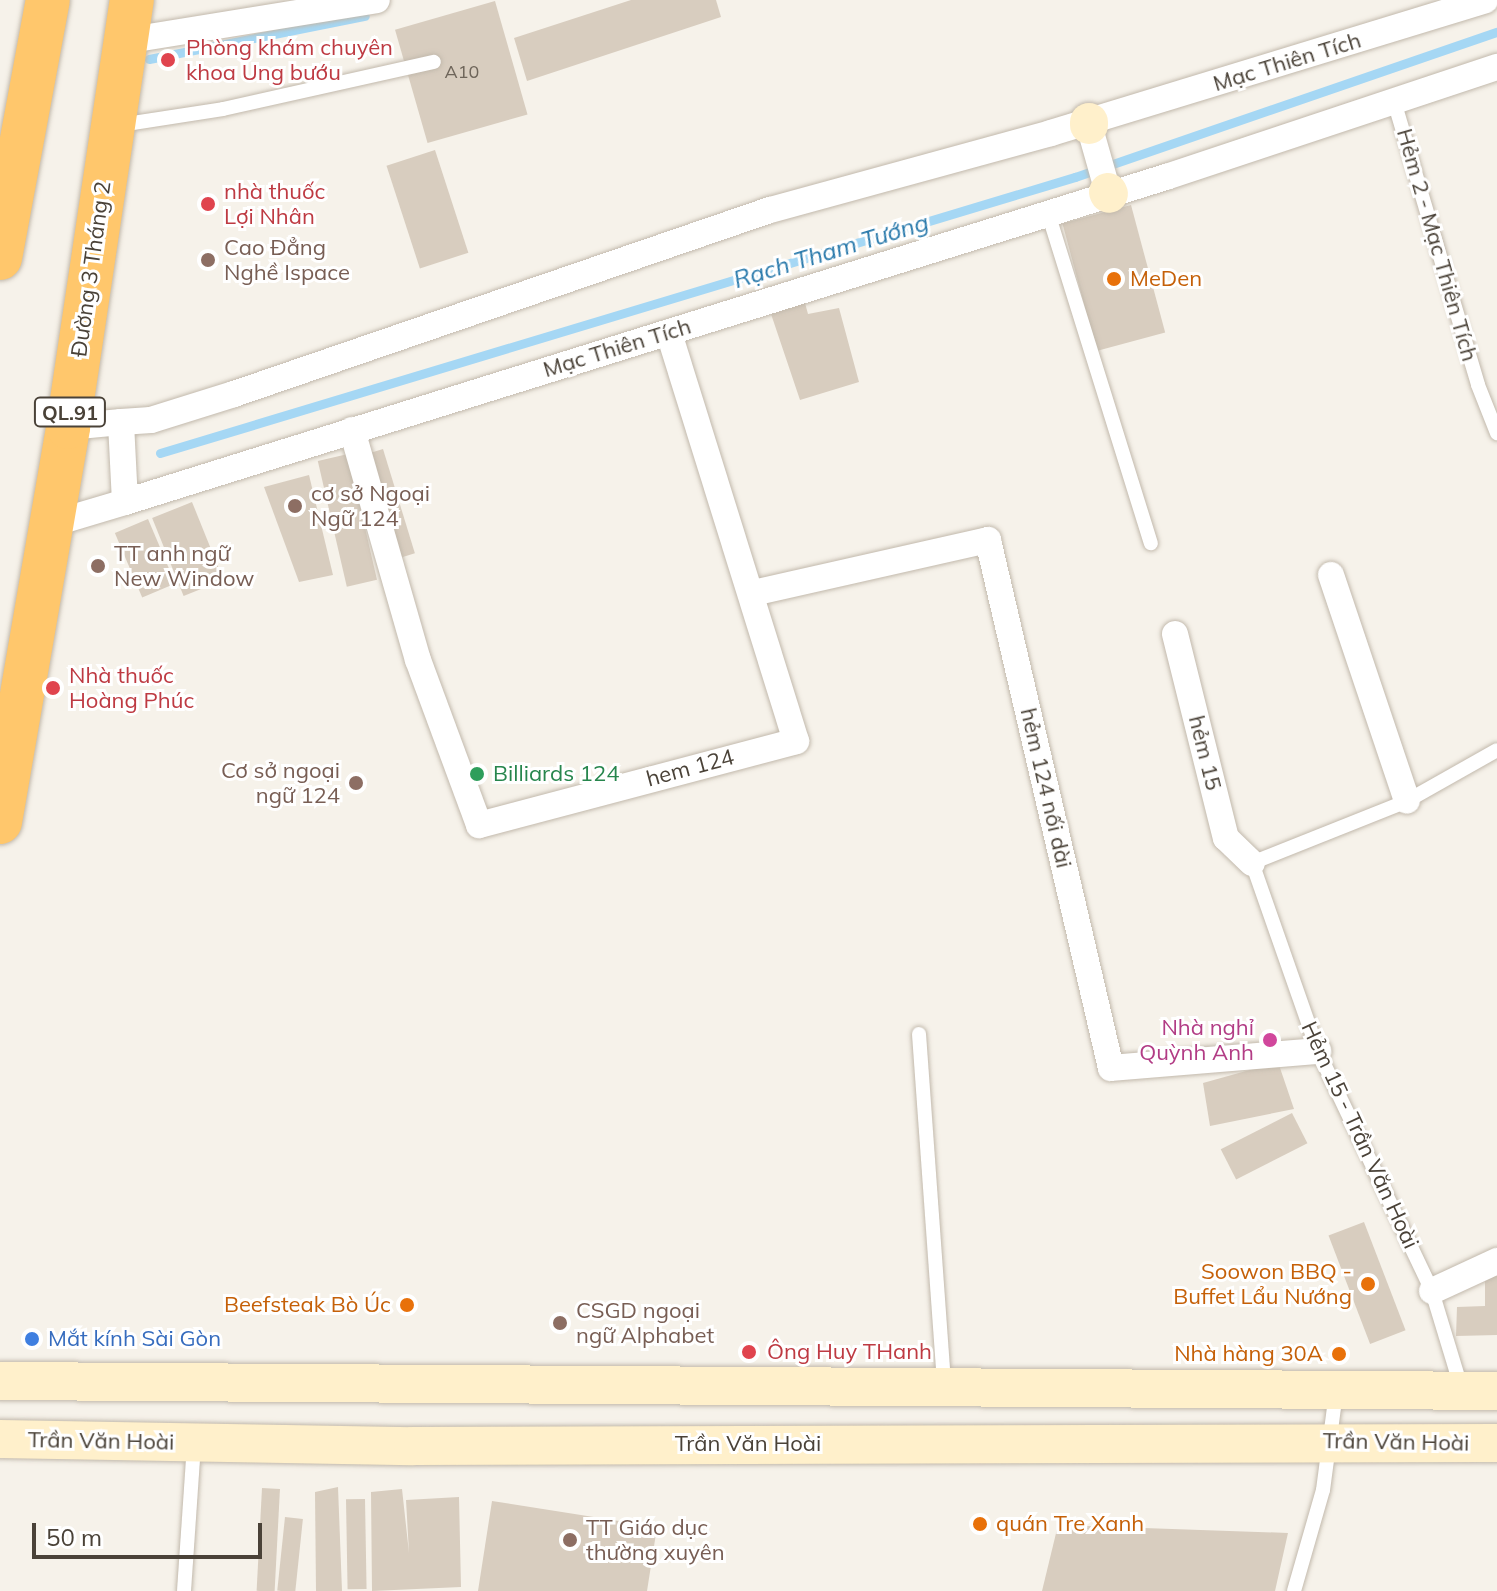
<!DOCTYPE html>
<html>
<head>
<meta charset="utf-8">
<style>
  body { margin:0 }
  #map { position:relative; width:1497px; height:1591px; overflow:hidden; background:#f6f2ea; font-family:Mulish,sans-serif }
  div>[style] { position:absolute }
  .stream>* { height:9px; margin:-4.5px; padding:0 4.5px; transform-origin:4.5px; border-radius:4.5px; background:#a5d7f4 }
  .building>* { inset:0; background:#d8cdbf; transform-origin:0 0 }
  .roads { filter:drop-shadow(0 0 2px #c2b9ac) drop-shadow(0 0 2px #c2b9ac) }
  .lane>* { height:14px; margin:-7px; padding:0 7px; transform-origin:7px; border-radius:7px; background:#fff }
  .street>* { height:26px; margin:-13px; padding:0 13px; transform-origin:13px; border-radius:13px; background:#fff }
  .secondary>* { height:38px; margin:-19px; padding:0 19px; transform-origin:19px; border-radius:19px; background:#fff0cb }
  .highway>* { height:44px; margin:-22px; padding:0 22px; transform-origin:22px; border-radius:22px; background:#ffc76c }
  .dots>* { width:22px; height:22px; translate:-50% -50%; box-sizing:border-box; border:4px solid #fff; border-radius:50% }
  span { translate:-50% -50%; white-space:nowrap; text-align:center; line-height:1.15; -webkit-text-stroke:6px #fff; paint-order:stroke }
  .number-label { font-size:18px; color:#6e655a }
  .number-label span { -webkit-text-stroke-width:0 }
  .shield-label span { padding:2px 6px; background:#fff; border:2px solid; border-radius:6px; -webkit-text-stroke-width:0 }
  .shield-label { font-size:20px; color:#4a4238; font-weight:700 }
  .health-label { font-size:22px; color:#be3a42 }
  .left { translate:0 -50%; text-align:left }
  .street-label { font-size:22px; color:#4a4238 }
  .education-label { font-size:22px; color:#785e54 }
  .right { translate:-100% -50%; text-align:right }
  .food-label { font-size:22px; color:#c56008 }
  .leisure-label { font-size:22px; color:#27864d }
  .hotel-label { font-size:22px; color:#b23c85 }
  .shop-label { font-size:22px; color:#366cbe }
  .water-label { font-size:24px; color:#2879ab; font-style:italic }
  .scale { position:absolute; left:32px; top:1523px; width:230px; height:36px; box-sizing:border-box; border:4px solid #4a4238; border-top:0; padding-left:10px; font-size:24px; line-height:28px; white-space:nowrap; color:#4a4238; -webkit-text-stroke:6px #fff; paint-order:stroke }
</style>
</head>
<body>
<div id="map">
  <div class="stream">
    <div style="left:149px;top:59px;width:220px;rotate:-11.3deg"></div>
    <div style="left:160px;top:453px;width:956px;rotate:-16.79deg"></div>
    <div style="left:1075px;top:177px;width:446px;rotate:-19deg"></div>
  </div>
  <div class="building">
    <div style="clip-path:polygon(631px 0,716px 0,721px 17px,527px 81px,514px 38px)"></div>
    <div style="left:495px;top:1px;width:118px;height:104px;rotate:74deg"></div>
    <div style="left:435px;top:150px;width:108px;height:51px;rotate:72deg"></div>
    <div style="left:1131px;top:205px;width:132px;height:71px;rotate:75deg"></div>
    <div style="clip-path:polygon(805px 303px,808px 314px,839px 308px,859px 382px,800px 400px,771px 314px)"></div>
    <div style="left:383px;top:449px;width:109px;height:16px;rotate:73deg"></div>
    <div style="left:348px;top:454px;width:129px;height:31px;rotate:77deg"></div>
    <div style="clip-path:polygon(309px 475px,333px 575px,299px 582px,264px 487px)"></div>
    <div style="left:192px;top:502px;width:84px;height:43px;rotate:68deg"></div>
    <div style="left:148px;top:519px;width:70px;height:36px;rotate:67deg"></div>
    <div style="clip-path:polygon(1278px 1062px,1294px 1109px,1210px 1126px,1203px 1083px)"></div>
    <div style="left:1292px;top:1113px;width:34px;height:80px;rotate:63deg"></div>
    <div style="left:1364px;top:1222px;width:116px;height:38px;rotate:69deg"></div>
    <div style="clip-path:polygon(1485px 1276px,1497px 1276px,1497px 1335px,1456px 1336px,1457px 1307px,1485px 1306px)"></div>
    <div style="clip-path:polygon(338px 1487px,342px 1591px,316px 1591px,315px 1492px)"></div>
    <div style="left:262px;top:1488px;width:18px;height:103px;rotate:3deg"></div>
    <div style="clip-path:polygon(402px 1489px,409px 1553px,406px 1500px,459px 1497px,461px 1587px,372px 1591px,371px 1492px)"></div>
    <div style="left:365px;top:1499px;width:90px;height:19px;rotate:89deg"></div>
    <div style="clip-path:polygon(492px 1501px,657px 1527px,647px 1591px,478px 1591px)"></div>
    <div style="left:285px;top:1517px;width:18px;height:74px;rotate:6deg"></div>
    <div style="clip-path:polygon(1058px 1525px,1288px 1533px,1275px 1591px,1042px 1591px)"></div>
  </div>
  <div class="roads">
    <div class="lane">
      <div style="left:1394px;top:101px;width:296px;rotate:73.5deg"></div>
      <div style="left:1478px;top:385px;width:52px;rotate:68.4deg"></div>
      <div style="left:120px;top:125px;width:104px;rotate:-8.8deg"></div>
      <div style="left:223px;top:109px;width:216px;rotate:-12.6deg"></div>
      <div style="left:1048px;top:213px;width:346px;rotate:72.7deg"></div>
      <div style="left:919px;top:1034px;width:351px;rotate:85.9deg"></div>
      <div style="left:1462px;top:1390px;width:103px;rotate:-106.9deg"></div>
      <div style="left:1432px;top:1291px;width:266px;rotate:-115.4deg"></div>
      <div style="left:1318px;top:1051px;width:199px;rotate:-109.3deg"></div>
      <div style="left:1252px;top:863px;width:167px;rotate:-21.8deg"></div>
      <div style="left:1407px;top:801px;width:103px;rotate:-29.5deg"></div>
      <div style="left:184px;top:1591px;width:148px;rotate:-86.1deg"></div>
      <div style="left:1294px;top:1591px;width:105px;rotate:-74deg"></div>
      <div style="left:1323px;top:1490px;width:99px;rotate:-82.4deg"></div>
    </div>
    <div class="street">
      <div style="left:124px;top:41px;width:256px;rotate:-9.2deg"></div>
      <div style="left:1089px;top:125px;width:70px;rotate:74.2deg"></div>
      <div style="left:121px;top:422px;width:30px;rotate:-4deg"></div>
      <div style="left:151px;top:420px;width:87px;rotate:-17.4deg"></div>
      <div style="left:234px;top:394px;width:567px;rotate:-18.95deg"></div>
      <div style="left:770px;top:210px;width:291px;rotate:-15.3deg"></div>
      <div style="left:1051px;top:133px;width:454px;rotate:-17deg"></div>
      <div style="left:352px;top:430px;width:239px;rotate:74deg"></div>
      <div style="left:418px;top:660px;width:176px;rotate:69.7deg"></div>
      <div style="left:479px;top:825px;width:328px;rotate:-14.8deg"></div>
      <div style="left:796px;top:741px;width:428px;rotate:-107.3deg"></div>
      <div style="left:125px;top:502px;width:1091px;rotate:-17.34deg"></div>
      <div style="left:1166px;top:177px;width:349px;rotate:-18.4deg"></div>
      <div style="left:48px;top:525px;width:80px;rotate:-16.6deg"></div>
      <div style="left:125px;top:502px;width:80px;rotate:-92.9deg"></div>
      <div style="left:121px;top:422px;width:53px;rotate:174.6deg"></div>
      <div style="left:1331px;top:575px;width:238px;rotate:71.4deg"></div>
      <div style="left:753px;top:593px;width:241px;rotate:-12.7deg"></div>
      <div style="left:988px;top:540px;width:542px;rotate:76.89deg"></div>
      <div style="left:1111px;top:1068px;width:208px;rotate:-4.7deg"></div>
      <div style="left:1175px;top:634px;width:210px;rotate:76deg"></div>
      <div style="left:1226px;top:838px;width:36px;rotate:44deg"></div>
      <div style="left:1432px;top:1291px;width:72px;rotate:-24.8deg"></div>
    </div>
    <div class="secondary">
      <div style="left:1089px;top:122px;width:3px;rotate:90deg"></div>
      <div style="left:1108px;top:192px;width:2px;rotate:63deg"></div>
      <div style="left:0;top:1381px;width:1497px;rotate:0.38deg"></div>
      <div style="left:0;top:1439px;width:413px;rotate:1deg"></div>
      <div style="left:413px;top:1446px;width:1084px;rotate:-0.16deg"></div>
    </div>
    <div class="highway">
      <div style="left:0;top:258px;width:262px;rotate:-79.5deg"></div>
      <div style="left:0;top:822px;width:401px;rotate:-80.2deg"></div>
      <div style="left:68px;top:427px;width:432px;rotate:-81.5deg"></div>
    </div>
  </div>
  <div class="dots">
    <div style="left:168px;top:60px;background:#e0444e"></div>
    <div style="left:208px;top:204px;background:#e0444e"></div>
    <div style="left:208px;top:260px;background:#8d6e63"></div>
    <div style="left:1114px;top:279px;background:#e8710a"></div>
    <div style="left:295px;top:506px;background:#8d6e63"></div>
    <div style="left:98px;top:566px;background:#8d6e63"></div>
    <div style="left:53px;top:688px;background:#e0444e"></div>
    <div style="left:477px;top:774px;background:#2e9e5b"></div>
    <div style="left:356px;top:783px;background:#8d6e63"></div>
    <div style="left:1270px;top:1040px;background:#d1479c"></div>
    <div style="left:1368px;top:1284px;background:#e8710a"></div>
    <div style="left:407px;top:1305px;background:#e8710a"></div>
    <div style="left:560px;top:1323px;background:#8d6e63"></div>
    <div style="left:32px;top:1339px;background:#3f7fe0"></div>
    <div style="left:749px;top:1352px;background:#e0444e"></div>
    <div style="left:1339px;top:1354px;background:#e8710a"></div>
    <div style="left:980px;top:1524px;background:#e8710a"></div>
    <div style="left:570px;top:1540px;background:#8d6e63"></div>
  </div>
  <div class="number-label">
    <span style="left:462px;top:72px">A10</span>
  </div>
  <div class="shield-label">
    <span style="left:70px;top:412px">QL.91</span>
  </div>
  <div class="health-label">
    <span class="left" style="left:186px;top:60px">Phòng khám chuyên<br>khoa Ung bướu</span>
    <span class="left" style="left:224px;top:204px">nhà thuốc<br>Lợi Nhân</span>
    <span class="left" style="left:69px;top:688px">Nhà thuốc<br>Hoàng Phúc</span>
    <span class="left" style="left:767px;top:1352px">Ông Huy THanh</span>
  </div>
  <div class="street-label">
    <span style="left:1287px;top:62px;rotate:-17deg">Mạc Thiên Tích</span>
    <span style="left:1437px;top:245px;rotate:74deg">Hẻm 2 - Mạc Thiên Tích</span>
    <span style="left:91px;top:269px;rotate:-82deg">Đường 3 Tháng 2</span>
    <span style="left:617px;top:348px;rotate:-17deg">Mạc Thiên Tích</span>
    <span style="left:1205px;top:753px;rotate:76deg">hẻm 15</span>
    <span style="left:690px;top:768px;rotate:-15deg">hem 124</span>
    <span style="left:1046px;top:788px;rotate:77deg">hẻm 124 nối dài</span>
    <span style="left:1360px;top:1135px;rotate:65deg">Hẻm 15 - Trần Văn Hoài</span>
    <span style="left:101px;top:1441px;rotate:1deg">Trần Văn Hoài</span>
    <span style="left:1396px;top:1442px;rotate:1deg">Trần Văn Hoài</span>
    <span style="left:748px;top:1444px">Trần Văn Hoài</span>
  </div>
  <div class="education-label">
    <span class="left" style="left:224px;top:260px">Cao Đẳng<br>Nghề Ispace</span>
    <span class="left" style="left:311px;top:506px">cơ sở Ngoại<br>Ngữ 124</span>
    <span class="left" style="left:114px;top:566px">TT anh ngữ<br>New Window</span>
    <span class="right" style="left:340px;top:783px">Cơ sở ngoại<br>ngữ 124</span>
    <span class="left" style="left:576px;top:1323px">CSGD ngoại<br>ngữ Alphabet</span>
    <span class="left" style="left:586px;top:1540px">TT Giáo dục<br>thường xuyên</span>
  </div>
  <div class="food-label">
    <span class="left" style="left:1130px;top:279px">MeDen</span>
    <span class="right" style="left:1352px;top:1284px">Soowon BBQ -<br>Buffet Lẩu Nướng</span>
    <span class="right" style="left:391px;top:1305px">Beefsteak Bò Úc</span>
    <span class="right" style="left:1323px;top:1354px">Nhà hàng 30A</span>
    <span class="left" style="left:996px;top:1524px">quán Tre Xanh</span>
  </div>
  <div class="leisure-label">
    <span class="left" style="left:493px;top:774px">Billiards 124</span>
  </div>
  <div class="hotel-label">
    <span class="right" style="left:1254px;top:1040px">Nhà nghỉ<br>Quỳnh Anh</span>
  </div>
  <div class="shop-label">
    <span class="left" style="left:48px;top:1339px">Mắt kính Sài Gòn</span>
  </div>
  <div class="water-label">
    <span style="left:831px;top:251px;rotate:-17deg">Rạch Tham Tướng</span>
  </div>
  <div class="scale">50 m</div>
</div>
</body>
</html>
